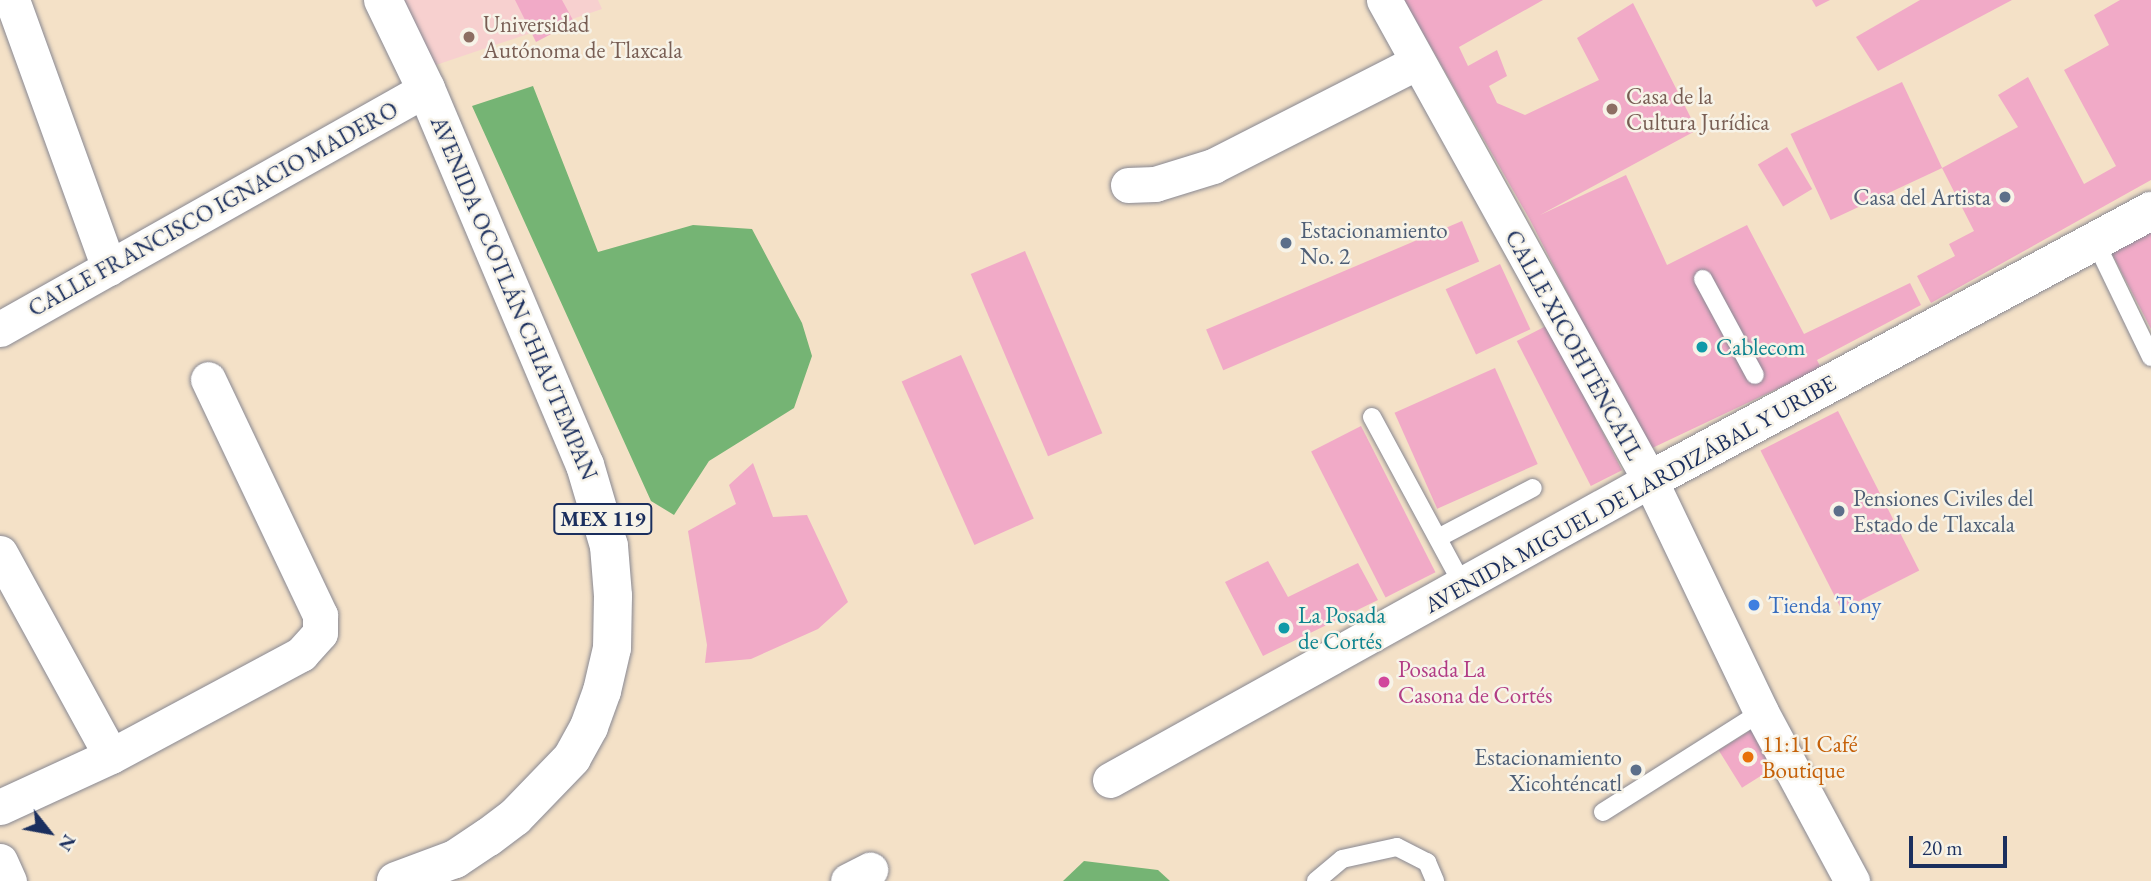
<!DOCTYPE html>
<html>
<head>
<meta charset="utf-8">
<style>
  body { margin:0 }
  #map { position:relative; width:2151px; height:881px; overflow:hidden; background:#f4e1c7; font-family:"EB Garamond",serif }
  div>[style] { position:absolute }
  .built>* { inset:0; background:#f7d0cf }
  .forest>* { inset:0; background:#75b474 }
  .building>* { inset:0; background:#f1aac7; transform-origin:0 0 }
  .roads { filter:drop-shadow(0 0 2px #888892) drop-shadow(0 0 2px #888892) }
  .lane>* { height:18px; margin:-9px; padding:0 9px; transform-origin:9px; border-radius:9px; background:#fff }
  .street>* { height:35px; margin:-17.5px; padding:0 17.5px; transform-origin:17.5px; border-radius:17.5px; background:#fff }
  .secondary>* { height:38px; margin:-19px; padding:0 19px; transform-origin:19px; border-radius:19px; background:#fff }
  .primary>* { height:38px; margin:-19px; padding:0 19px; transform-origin:19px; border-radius:19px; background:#fff }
  .dots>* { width:19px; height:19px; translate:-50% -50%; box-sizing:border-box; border:4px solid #f7f3e8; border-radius:50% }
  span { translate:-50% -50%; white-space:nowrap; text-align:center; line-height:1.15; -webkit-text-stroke:5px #f7f3e8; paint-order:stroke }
  .shield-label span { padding:2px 5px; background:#f7f3e8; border:2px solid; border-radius:5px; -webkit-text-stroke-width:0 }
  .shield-label { font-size:21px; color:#1b2f5e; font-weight:700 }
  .education-label { font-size:23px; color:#785e54 }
  .left { translate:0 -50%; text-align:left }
  .service-label { font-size:23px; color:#4e5e75 }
  .right { translate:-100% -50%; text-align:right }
  .street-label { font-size:23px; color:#1b2f5e }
  .culture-label { font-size:23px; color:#0d838f }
  .shop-label { font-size:23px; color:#366cbe }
  .hotel-label { font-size:23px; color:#b23c85 }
  .food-label { font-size:23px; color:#c56008 }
  .north { position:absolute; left:14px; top:797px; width:70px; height:70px; -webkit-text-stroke:5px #f7f3e8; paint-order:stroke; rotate:121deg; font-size:19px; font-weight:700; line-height:28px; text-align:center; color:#1b2f5e }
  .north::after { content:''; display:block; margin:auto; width:24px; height:32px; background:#1b2f5e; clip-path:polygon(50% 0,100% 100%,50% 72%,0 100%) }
  .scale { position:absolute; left:1909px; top:836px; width:98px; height:32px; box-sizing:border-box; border:4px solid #1b2f5e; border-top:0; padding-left:9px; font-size:21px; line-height:24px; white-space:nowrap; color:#1b2f5e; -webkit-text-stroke:5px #f7f3e8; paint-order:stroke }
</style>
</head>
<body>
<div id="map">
  <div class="built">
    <div style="clip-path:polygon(403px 0,598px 0,602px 9px,433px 66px)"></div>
  </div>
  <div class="forest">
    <div style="clip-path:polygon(533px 86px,598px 252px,693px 225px,752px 229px,802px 323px,812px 356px,794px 408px,709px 461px,674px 515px,651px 501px,472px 106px)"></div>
    <div style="clip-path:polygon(1084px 861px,1158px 870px,1170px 881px,1063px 881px)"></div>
  </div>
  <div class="building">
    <div style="clip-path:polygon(515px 0,562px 0,574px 22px,536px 42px)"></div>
    <div style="clip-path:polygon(1404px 0,1543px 0,1459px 47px,1468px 66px,1497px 50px,1507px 76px,1489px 86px,1497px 103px,1525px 115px,1599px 80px,1577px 38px,1633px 3px,1697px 130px,1540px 215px,1626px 175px,1667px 265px,1747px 225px,1804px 334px,1910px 283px,1921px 305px,1817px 360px,1821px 368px,1648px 450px,1530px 220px)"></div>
    <div style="clip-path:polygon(1812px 0,1830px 0,1816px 7px)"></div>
    <div style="clip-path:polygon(1920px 0,2012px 0,1878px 71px,1856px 37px)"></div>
    <div style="clip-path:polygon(2120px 0,2151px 0,2151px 180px,1931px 303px,1917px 276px,1955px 256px,1949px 244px,1974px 231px,1942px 168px,2018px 127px,1998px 95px,2028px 77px,2084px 184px,2116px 166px,2064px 70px,2109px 45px,2094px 15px)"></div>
    <div style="left:1902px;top:82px;width:95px;height:123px;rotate:65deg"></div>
    <div style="left:1787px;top:147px;width:49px;height:34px;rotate:59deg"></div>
    <div style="left:1462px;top:221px;width:44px;height:278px;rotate:67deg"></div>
    <div style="clip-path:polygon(2151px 223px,2151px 329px,2108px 246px)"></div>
    <div style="left:1025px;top:251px;width:198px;height:59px;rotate:67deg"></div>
    <div style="left:1500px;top:264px;width:72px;height:60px;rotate:65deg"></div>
    <div style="left:1548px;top:325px;width:163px;height:35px;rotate:63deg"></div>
    <div style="left:961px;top:355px;width:179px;height:65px;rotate:66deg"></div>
    <div style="left:1495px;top:368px;width:105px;height:110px;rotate:66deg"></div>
    <div style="left:1838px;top:411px;width:179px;height:87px;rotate:63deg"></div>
    <div style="left:1361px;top:426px;width:164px;height:56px;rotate:63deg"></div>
    <div style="clip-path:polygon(753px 463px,773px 517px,807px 515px,848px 602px,818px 629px,751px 659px,705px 663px,707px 645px,688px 531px,736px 504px,729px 485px)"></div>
    <div style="clip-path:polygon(1268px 561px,1288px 597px,1358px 563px,1378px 600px,1263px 656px,1225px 582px)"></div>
    <div style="left:1756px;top:727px;width:44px;height:44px;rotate:58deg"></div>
  </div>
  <div class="roads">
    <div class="lane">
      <div style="left:2095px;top:241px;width:129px;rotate:64.2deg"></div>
      <div style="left:1703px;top:279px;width:109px;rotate:61.6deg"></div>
      <div style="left:1372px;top:417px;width:191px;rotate:61.6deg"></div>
      <div style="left:1438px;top:538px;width:107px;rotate:-27.8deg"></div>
      <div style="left:1603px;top:812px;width:187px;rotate:-32.3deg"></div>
      <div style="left:1316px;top:881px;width:34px;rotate:-40deg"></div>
      <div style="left:1342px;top:859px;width:56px;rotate:-12.3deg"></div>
      <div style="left:1397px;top:847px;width:34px;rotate:27deg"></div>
      <div style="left:1427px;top:862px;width:21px;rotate:67deg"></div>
    </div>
    <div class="street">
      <div style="left:12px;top:0;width:285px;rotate:70.1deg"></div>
      <div style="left:1384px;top:0;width:549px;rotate:61.01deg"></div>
      <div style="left:1650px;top:480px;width:257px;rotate:64.4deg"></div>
      <div style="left:1761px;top:712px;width:192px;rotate:61.7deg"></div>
      <div style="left:1128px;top:185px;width:27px;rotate:-2deg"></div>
      <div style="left:1155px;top:184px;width:61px;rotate:-17.2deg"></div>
      <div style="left:1213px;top:166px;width:229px;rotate:-27deg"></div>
      <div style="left:0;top:329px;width:489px;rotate:-29.4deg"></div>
      <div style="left:0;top:553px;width:231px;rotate:61.3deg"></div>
      <div style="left:1110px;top:780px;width:618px;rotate:-29.05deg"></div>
      <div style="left:0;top:807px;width:122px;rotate:-24.7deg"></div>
      <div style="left:111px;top:756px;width:216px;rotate:-28.2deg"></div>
      <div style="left:301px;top:654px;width:28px;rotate:-48deg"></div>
      <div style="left:320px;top:633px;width:18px;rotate:-90deg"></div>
      <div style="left:320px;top:615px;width:261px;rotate:-115.4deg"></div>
      <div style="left:0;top:861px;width:22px;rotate:66deg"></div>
      <div style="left:848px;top:881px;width:25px;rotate:-27deg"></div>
    </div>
    <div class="secondary">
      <div style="left:1650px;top:480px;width:569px;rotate:-28.23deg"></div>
    </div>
    <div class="primary">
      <div style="left:383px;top:0;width:99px;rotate:64.2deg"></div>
      <div style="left:426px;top:89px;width:408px;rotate:67.1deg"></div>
      <div style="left:585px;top:465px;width:84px;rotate:73.5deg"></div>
      <div style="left:609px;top:546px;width:50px;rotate:85.4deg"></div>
      <div style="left:613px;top:596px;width:52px;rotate:91.1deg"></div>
      <div style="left:612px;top:648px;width:44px;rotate:103.1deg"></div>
      <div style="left:602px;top:691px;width:38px;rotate:110deg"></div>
      <div style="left:589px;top:727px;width:35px;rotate:119deg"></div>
      <div style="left:572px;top:758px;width:82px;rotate:134deg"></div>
      <div style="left:515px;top:817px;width:34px;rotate:143deg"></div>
      <div style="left:488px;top:837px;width:40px;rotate:146deg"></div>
      <div style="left:455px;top:859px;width:63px;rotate:159.6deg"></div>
    </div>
  </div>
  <div class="dots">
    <div style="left:469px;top:37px;background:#8d6e63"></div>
    <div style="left:1612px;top:109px;background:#8d6e63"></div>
    <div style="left:2005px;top:197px;background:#5c6f8a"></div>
    <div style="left:1286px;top:243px;background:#5c6f8a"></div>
    <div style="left:1702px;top:347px;background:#0f9aa8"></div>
    <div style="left:1839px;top:511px;background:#5c6f8a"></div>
    <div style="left:1754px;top:605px;background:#3f7fe0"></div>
    <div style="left:1284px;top:628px;background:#0f9aa8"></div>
    <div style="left:1384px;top:682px;background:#d1479c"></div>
    <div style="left:1748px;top:757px;background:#e8710a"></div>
    <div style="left:1636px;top:770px;background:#5c6f8a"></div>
  </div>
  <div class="shield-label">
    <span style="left:603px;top:519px">MEX 119</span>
  </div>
  <div class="education-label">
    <span class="left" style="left:483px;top:37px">Universidad<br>Autónoma de Tlaxcala</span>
    <span class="left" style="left:1626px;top:109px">Casa de la<br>Cultura Jurídica</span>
  </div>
  <div class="service-label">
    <span class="right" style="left:1991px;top:197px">Casa del Artista</span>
    <span class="left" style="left:1300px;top:243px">Estacionamiento<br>No. 2</span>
    <span class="left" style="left:1853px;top:511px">Pensiones Civiles del<br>Estado de Tlaxcala</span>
    <span class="right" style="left:1622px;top:770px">Estacionamiento<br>Xicohténcatl</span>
  </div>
  <div class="street-label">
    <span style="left:213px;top:209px;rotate:-29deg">CALLE FRANCISCO IGNACIO MADERO</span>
    <span style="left:514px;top:298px;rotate:67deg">AVENIDA OCOTLÁN CHIAUTEMPAN</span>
    <span style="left:1574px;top:345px;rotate:61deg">CALLE XICOHTÉNCATL</span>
    <span style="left:1630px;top:494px;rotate:-29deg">AVENIDA MIGUEL DE LARDIZÁBAL Y URIBE</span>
  </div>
  <div class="culture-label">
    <span class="left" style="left:1716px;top:347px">Cablecom</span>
    <span class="left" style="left:1298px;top:628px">La Posada<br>de Cortés</span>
  </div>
  <div class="shop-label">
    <span class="left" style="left:1768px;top:605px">Tienda Tony</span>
  </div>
  <div class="hotel-label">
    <span class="left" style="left:1398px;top:682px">Posada La<br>Casona de Cortés</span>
  </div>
  <div class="food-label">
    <span class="left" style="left:1762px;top:757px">11:11 Café<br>Boutique</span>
  </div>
  <div class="north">N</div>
  <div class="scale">20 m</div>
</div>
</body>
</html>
